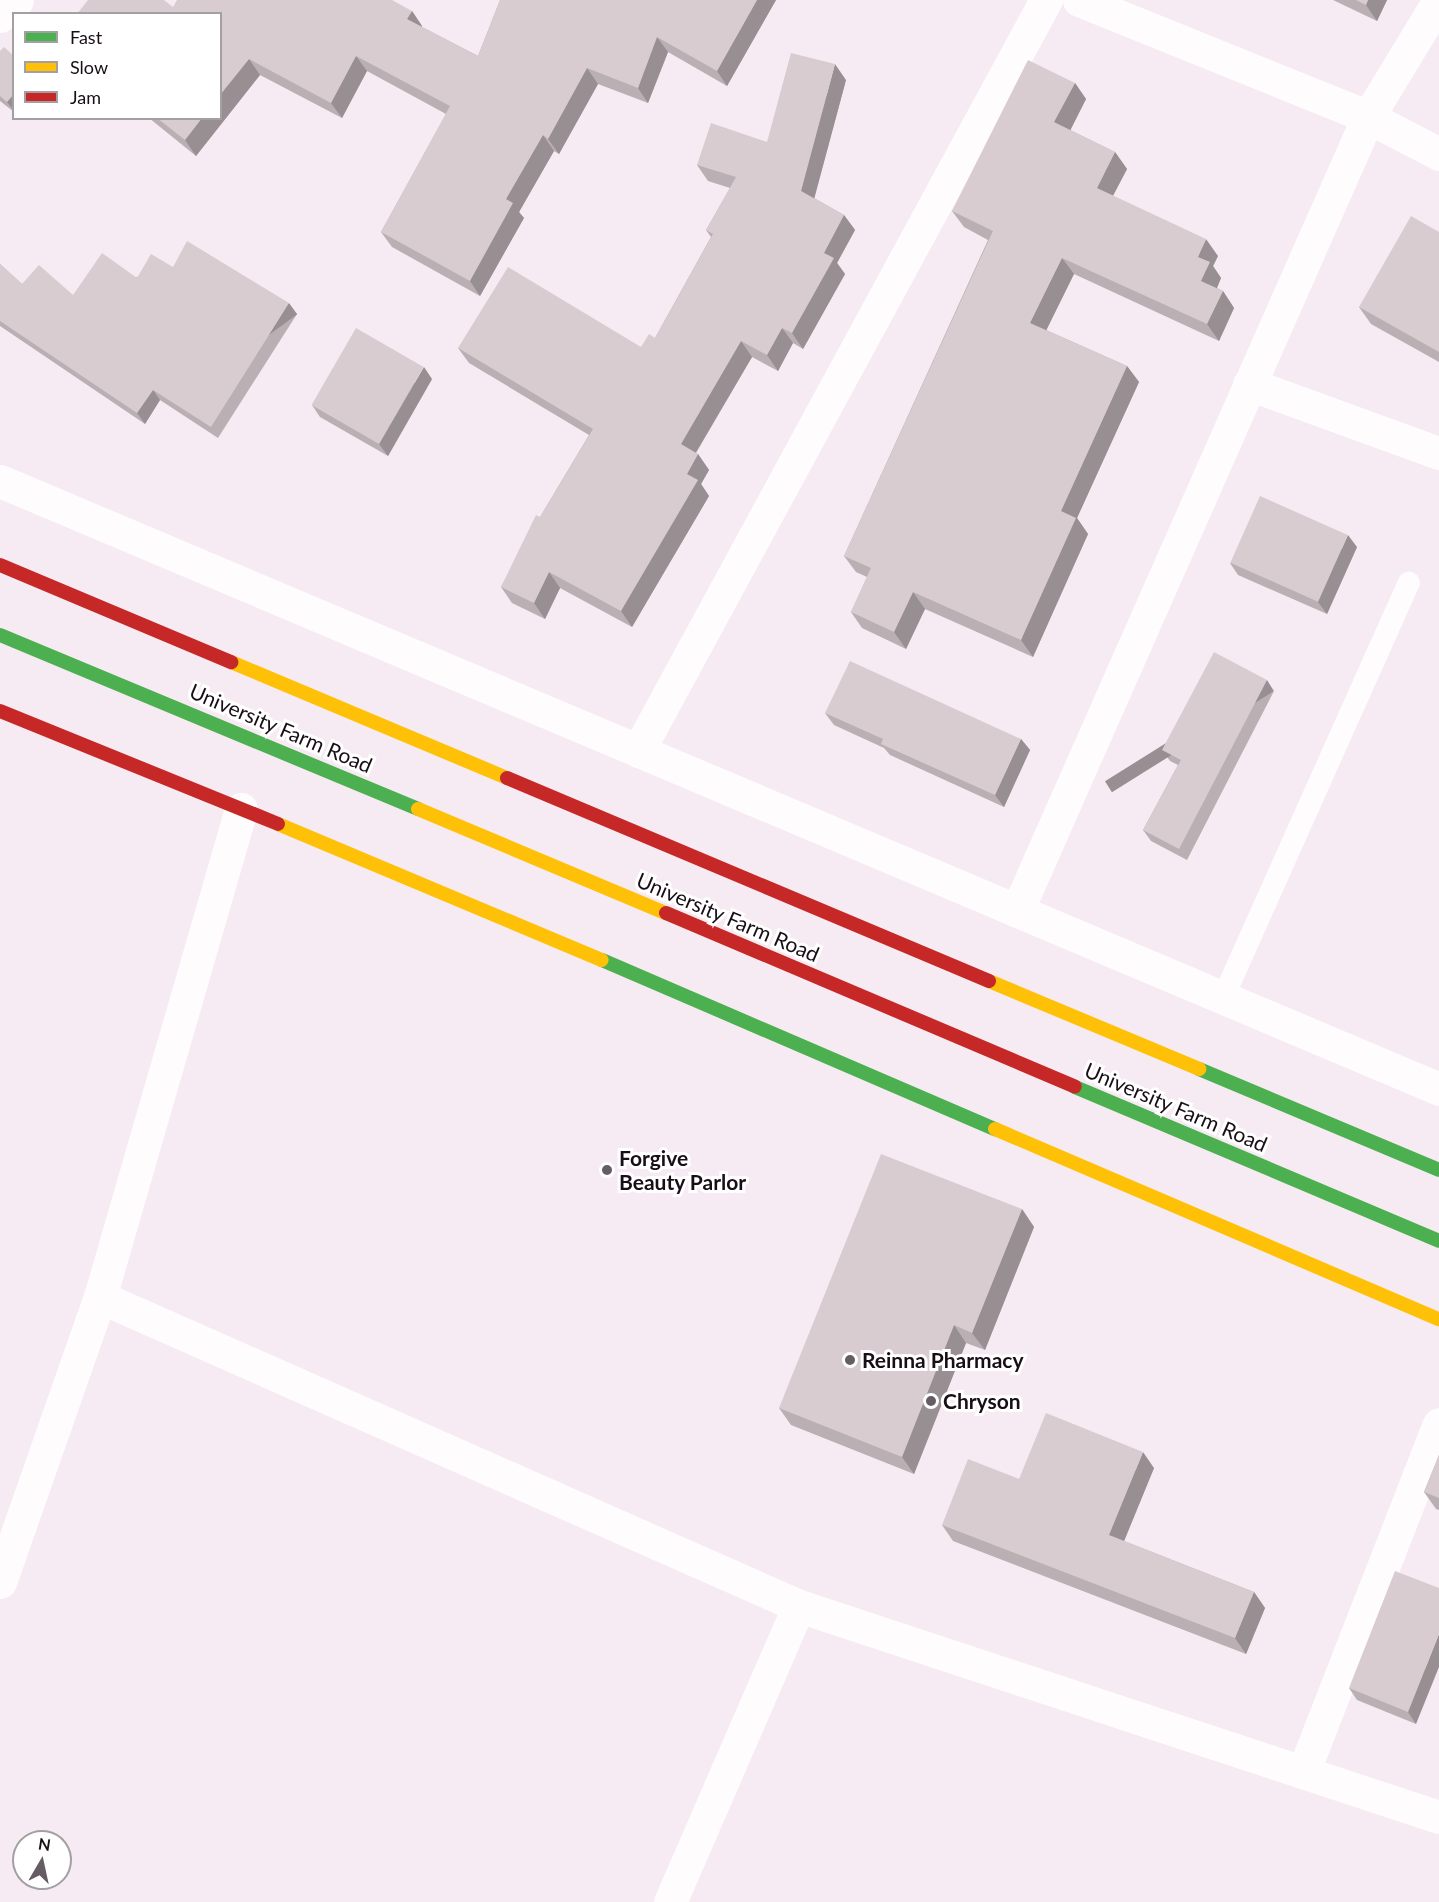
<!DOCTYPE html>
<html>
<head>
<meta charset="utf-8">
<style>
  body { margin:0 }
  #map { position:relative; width:1439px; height:1902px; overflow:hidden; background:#f7ebf3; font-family:Lato,sans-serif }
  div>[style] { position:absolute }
  .lane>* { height:22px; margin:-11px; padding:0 11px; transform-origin:11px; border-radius:11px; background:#fefcfd }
  .street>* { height:33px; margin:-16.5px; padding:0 16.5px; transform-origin:16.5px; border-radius:16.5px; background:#fefcfd }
  .fast>* { height:14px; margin:-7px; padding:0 7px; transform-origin:7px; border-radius:7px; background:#4caf50 }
  .slow>* { height:14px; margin:-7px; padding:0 7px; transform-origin:7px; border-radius:7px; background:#ffc107 }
  .jam>* { height:14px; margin:-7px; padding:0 7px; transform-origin:7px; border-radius:7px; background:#c62828 }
  .wall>* { inset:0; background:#baafb3 }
  .shaded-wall>* { inset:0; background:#978f92; transform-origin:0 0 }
  .building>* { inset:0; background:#d8ccd0; transform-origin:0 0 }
  .dots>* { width:16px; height:16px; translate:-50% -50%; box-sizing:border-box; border:3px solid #fff; border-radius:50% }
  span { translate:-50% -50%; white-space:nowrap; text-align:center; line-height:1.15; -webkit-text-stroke:6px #fff; paint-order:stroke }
  .street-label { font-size:21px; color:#180f16 }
  .poi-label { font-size:21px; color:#180f16; font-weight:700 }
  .left { translate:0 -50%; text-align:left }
  .legend { position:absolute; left:12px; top:12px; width:210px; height:108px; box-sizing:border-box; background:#fff; border:2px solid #a39fa2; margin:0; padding:8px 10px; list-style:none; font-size:18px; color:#180f16 }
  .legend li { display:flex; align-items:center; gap:12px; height:30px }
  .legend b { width:30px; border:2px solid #a39fa2 }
  .north { position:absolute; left:12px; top:1830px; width:60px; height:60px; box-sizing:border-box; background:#fff; border:2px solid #a39fa2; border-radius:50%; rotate:9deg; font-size:16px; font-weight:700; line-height:24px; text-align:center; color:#180f16 }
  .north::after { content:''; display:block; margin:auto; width:21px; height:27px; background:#665c63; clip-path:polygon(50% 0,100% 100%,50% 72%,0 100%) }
</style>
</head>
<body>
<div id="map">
  <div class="lane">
    <div style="left:1223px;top:998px;width:455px;rotate:-65.9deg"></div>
  </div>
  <div class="street">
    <div style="left:1079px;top:0;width:312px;rotate:22deg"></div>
    <div style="left:1368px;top:117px;width:80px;rotate:27.5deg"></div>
    <div style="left:0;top:16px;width:23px;rotate:-43deg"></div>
    <div style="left:1249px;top:384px;width:202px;rotate:20deg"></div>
    <div style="left:0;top:481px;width:1562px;rotate:22.9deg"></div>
    <div style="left:638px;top:751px;width:855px;rotate:-61.49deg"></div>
    <div style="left:1017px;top:911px;width:868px;rotate:-66.15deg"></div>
    <div style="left:1368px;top:117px;width:137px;rotate:-58.7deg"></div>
    <div style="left:100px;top:1297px;width:764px;rotate:23.85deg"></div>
    <div style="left:799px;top:1606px;width:674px;rotate:18.25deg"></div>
    <div style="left:0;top:1582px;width:302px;rotate:-70.7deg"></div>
    <div style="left:100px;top:1297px;width:508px;rotate:-73.88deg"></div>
    <div style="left:1304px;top:1770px;width:371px;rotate:-68.7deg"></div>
    <div style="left:670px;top:1902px;width:323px;rotate:-66.5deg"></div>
  </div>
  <div class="fast">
    <div style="left:0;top:635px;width:453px;rotate:22.6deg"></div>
    <div style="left:602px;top:960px;width:428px;rotate:23.3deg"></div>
    <div style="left:1199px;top:1069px;width:260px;rotate:22.8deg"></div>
    <div style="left:1075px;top:1087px;width:395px;rotate:22.9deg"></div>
  </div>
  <div class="slow">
    <div style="left:231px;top:662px;width:299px;rotate:22.8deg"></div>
    <div style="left:418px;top:809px;width:269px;rotate:22.8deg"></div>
    <div style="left:278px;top:824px;width:351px;rotate:22.8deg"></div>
    <div style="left:989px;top:981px;width:228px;rotate:22.7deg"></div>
    <div style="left:995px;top:1129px;width:483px;rotate:23.2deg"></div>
  </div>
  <div class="jam">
    <div style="left:0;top:565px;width:251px;rotate:22.8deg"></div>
    <div style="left:0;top:711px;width:300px;rotate:22.1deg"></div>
    <div style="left:507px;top:778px;width:523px;rotate:22.84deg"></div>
    <div style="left:666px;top:913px;width:444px;rotate:23deg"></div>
  </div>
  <div class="wall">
    <div style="clip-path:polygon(500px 0,776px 0,727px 86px,668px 52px,648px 103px,598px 84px,559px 154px,554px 151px,519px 212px,524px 218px,480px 296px,392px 247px,381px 232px,446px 114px,367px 71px,342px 118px,260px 75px,196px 156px,149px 118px,220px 118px,173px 7px,412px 11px,422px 26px,422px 27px,478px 56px)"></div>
    <div style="clip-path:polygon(1333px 0,1387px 0,1377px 21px)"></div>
    <div style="clip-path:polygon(0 51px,14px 56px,14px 112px,0 101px)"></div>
    <div style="clip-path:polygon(846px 80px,814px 198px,844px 215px,855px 230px,837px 263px,845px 274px,803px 349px,793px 343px,778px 371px,752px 357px,696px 453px,698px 454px,709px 470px,701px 484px,709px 496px,632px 627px,560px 588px,545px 619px,512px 603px,501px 587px,540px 517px,589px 435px,469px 363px,458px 348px,641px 347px,655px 338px,711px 237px,706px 230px,730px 188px,708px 181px,697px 165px,767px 142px)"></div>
    <div style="clip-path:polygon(1075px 83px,1086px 99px,1070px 130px,1115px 152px,1127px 169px,1113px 196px,1218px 256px,1213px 266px,1221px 278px,1217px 288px,1223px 291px,1234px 308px,1219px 341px,1074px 274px,1046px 330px,1127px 366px,1139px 382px,1077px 518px,1088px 534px,1033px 657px,925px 609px,906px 649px,862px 628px,851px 612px,867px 577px,856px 572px,844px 556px,988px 240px,964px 227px,952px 211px)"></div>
    <div style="clip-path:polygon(1439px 232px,1439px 362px,1371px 324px,1359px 307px)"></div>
    <div style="clip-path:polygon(0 264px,22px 284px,73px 295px,173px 267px,297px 314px,218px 438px,160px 400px,145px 424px,0 326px)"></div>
    <div style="clip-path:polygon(432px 379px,388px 456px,320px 417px,312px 405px)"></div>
    <div style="clip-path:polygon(1357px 547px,1327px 614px,1238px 575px,1230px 563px)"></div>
    <div style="clip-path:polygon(1274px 691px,1187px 860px,1151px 841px,1143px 830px,1178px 765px,1170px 761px,1162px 750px)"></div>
    <div style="clip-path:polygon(825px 713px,1021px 739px,1030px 750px,1004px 807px,890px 755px,884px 748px,834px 725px)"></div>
    <div style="clip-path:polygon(1022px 1209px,1034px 1227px,985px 1350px,966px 1343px,914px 1474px,791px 1425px,779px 1408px)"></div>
    <div style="clip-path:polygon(1439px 1455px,1439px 1510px,1436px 1509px,1424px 1492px)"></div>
    <div style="clip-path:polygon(1154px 1468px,1124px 1541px,1254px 1592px,1265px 1608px,1246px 1654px,953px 1541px,942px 1525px,1019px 1479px)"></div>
    <div style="clip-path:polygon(1439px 1588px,1416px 1724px,1357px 1700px,1349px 1688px)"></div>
  </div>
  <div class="shaded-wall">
    <div style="clip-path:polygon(757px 0,776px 0,727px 86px,717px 71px)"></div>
    <div style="clip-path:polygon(1368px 0,1387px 0,1377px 21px,1366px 5px)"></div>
    <div style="clip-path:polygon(412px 11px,422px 26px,418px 35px,407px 19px)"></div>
    <div style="clip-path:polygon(657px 37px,668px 52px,648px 103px,638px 88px)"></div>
    <div style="clip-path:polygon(356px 56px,367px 71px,342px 118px,331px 103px)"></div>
    <div style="clip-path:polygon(249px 59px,260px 75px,196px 156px,185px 140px,202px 118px,220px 118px,220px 95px)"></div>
    <div style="clip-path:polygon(835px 64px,846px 80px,812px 207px,801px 191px)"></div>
    <div style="clip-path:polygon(587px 68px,598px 84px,559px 154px,548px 139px)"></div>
    <div style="clip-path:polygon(1075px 83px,1086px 99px,1066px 139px,1054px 122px)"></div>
    <div style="clip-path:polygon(14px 94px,14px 111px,7px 102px)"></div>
    <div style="clip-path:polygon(543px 135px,554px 151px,519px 212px,524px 218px,480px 296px,470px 281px,506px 199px)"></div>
    <div style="clip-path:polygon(1115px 152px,1127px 169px,1108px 205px,1097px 188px)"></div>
    <div style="clip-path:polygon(844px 215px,855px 230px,837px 263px,845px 274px,803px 349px,792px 333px,824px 253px)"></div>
    <div style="clip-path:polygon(1206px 239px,1218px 256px,1213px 266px,1221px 278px,1213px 297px,1201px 281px,1198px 257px)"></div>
    <div style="clip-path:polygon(1062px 258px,1074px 274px,1042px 339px,1030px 323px)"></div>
    <div style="clip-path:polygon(1223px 291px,1234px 308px,1219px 341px,1207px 324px)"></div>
    <div style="left:289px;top:303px;width:14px;height:146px;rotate:54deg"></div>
    <div style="clip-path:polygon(782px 328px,793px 343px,778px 371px,767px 355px)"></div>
    <div style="clip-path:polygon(741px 341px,752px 357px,692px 459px,681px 444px)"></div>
    <div style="clip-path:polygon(1127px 366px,1139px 382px,1077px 518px,1088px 534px,1033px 657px,1021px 640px,1061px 511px)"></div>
    <div style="clip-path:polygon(424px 367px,432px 379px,388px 456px,379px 444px)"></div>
    <div style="clip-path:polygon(153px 390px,160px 400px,145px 424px,137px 413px)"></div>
    <div style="clip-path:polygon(698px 454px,709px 470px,701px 484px,709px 496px,632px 627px,621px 611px,687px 474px)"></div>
    <div style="clip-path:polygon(1348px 535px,1357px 547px,1327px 614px,1318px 602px)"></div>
    <div style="clip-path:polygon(549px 572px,560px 588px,545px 619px,534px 603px)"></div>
    <div style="clip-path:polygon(913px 592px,925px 609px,906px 649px,894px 632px)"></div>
    <div style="left:1267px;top:680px;width:13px;height:191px;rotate:58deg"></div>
    <div style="clip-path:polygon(1021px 739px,1030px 750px,1004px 807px,995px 795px)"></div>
    <div style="clip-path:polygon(1022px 1209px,1034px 1227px,985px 1350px,972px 1333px)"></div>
    <div style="clip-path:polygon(954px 1325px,966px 1343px,914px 1474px,902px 1457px)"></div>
    <div style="clip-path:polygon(1143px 1452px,1154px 1468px,1120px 1551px,1109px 1535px)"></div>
    <div style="clip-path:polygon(1254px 1592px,1265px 1608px,1246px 1654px,1235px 1638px)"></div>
    <div style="clip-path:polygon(1439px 1634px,1439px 1667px,1416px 1724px,1408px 1712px)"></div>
  </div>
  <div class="building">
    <div style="clip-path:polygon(88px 0,164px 0,173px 7px,177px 0,392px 0,412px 11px,407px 19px,478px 56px,500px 0,757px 0,717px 71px,657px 37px,638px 88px,587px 68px,548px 139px,543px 135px,506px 199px,513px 203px,470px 281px,381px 232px,450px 106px,356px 56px,331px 103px,249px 59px,220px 95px,220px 14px,77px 14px)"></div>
    <div style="clip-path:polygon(1356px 0,1368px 0,1366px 5px)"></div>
    <div style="clip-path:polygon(4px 47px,14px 56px,14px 94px,7px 102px,0 96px,0 51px)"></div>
    <div style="clip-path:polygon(791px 53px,835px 64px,801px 191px,844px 215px,824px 253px,834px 258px,792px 333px,782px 328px,767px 355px,741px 341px,681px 444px,698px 454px,687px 474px,698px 480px,621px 611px,549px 572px,534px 603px,501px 587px,536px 515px,540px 517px,593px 429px,458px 348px,508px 267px,641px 347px,649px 334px,655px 338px,713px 234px,706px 230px,736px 177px,697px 165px,711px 123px,767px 142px)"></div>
    <div style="clip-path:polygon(1028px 60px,1075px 83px,1054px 122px,1115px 152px,1097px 188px,1206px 239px,1198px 257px,1210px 262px,1201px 281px,1223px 291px,1207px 324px,1062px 258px,1030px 323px,1127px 366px,1061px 511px,1076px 518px,1021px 640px,913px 592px,894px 632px,851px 612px,871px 568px,844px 556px,993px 231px,952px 211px)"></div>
    <div style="clip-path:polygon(157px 118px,202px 118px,185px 140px)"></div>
    <div style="clip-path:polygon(1411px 216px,1439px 232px,1439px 352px,1359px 307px)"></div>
    <div style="clip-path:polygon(187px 241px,289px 303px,211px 427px,153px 390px,137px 413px,0 321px,0 264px,22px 284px,39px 265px,73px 295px,102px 253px,137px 278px,151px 254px,173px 267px)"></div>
    <div style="left:356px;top:328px;width:78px;height:89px;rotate:30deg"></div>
    <div style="left:1260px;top:496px;width:96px;height:73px;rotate:24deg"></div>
    <div style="clip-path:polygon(1214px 652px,1267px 680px,1179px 849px,1143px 830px,1181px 760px,1162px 750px)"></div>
    <div style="clip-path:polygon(850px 661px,1021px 739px,995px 795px,881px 744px,883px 739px,825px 713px)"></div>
    <div style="clip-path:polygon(881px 1154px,1022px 1209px,972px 1333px,954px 1325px,902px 1457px,779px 1408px)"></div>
    <div style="clip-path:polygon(1046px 1413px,1143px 1452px,1109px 1535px,1254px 1592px,1235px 1638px,942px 1525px,968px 1459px,1019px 1479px)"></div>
    <div style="clip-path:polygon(1439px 1455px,1439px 1498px,1424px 1492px)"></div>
    <div style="clip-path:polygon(1395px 1571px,1439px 1588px,1439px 1634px,1408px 1712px,1349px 1688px)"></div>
  </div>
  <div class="dots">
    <div style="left:607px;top:1170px;background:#665c63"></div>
    <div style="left:850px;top:1360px;background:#665c63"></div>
    <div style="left:931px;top:1401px;background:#665c63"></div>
  </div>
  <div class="street-label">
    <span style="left:281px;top:728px;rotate:23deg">University Farm Road</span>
    <span style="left:728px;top:917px;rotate:23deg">University Farm Road</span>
    <span style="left:1176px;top:1107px;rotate:23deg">University Farm Road</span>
  </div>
  <div class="poi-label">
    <span class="left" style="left:619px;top:1170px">Forgive<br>Beauty Parlor</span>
    <span class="left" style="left:862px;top:1360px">Reinna Pharmacy</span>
    <span class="left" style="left:943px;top:1401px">Chryson</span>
  </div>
  <ul class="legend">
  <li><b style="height:8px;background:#4caf50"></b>Fast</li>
  <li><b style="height:8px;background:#ffc107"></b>Slow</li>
  <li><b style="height:8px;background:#c62828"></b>Jam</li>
  </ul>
  <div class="north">N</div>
</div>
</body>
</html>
